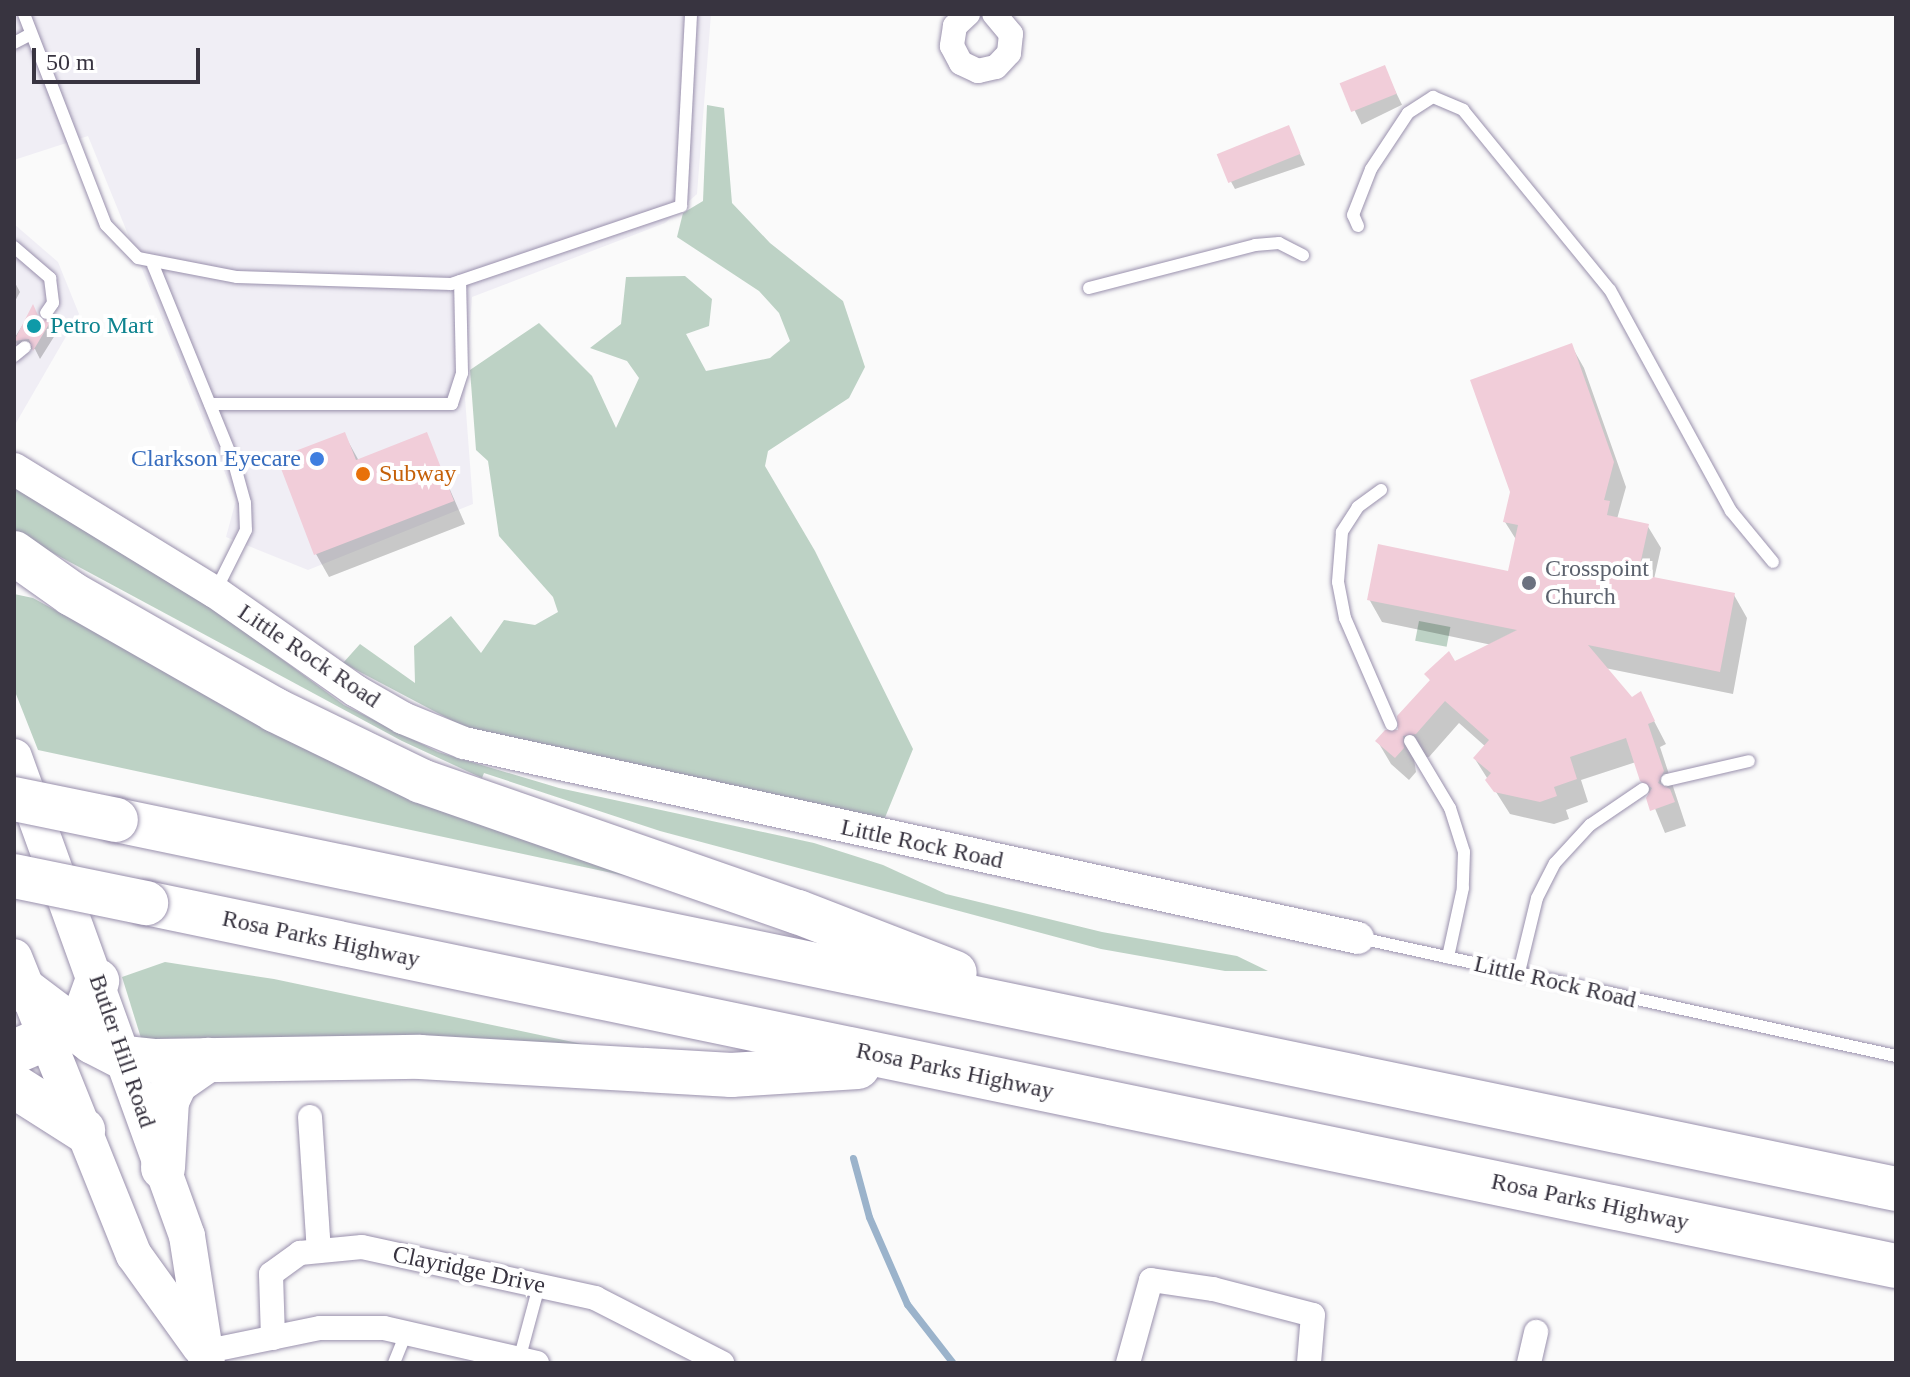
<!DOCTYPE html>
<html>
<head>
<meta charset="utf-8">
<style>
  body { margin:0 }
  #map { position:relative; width:1910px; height:1377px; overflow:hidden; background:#fafafa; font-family:"Times New Roman",serif }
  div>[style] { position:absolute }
  .built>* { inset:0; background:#f0eef5 }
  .green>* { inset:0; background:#bdd2c5; transform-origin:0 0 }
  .shadow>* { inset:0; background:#0003; transform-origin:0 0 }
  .stream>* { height:7px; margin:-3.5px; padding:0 3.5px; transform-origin:3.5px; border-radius:3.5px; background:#9bb3cb }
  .building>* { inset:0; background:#f1cdd9; transform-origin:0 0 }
  .roads { filter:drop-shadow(0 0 2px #9a91ad) drop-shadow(0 0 2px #9a91ad) }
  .service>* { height:12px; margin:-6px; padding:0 6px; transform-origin:6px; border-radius:6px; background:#fff }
  .minor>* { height:24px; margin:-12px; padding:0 12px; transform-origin:12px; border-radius:12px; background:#fff }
  .tertiary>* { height:32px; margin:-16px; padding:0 16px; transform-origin:16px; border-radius:16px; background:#fff }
  .secondary>* { height:36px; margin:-18px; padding:0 18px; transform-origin:18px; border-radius:18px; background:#fff }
  .motorway>* { height:44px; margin:-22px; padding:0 22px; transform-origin:22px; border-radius:22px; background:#fff }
  .bridges { filter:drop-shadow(0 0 2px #9a91ad) drop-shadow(0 0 2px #9a91ad) }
  .motorway-bridge>* { height:44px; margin:-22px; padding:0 22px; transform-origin:22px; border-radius:22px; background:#fff }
  .dots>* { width:22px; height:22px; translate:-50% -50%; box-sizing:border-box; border:4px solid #fff; border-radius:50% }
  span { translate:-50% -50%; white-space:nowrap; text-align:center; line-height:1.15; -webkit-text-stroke:8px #fff; paint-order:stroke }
  .culture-label { font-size:24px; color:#0d838f }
  .left { translate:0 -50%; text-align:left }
  .shop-label { font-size:24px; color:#366cbe }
  .right { translate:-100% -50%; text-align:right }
  .food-label { font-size:24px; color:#c56008 }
  .worship-label { font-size:24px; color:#5b616d }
  .street-label { font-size:24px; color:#383440 }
  .frame { position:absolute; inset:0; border:16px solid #383440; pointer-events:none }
  .scale { position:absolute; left:32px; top:48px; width:168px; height:36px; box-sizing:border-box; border:4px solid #383440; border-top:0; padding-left:10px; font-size:24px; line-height:28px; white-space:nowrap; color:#383440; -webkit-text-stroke:6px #fff; paint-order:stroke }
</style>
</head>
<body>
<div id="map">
  <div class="built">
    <div style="clip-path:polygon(14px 14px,711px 14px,697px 194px,665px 223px,472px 297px,465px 398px,473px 504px,308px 570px,226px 537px,236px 500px,88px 136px,14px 160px)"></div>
    <div style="clip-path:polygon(14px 224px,58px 262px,79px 314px,16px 423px)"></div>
  </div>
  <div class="green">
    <div style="clip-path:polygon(707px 105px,724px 108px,732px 203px,770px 243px,843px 301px,865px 367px,849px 398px,768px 451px,765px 466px,815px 551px,913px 749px,884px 820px,466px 728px,343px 663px,360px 644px,415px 683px,414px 646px,451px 616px,481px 653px,504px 620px,535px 625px,558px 612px,553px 597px,499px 536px,488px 461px,476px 450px,470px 370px,539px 323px,592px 376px,616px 428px,639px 378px,627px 361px,590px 348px,621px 324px,626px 277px,685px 276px,712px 299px,709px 326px,686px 334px,706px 371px,770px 358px,790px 341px,779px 313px,759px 291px,677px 237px,683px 213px,703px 201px)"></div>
    <div style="clip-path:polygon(14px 485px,199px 598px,344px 705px,438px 752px,559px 788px,814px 843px,883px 865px,946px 894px,1102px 932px,1237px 956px,1268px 971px,1225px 971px,1101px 949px,660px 831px,484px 773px,482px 778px,402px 741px,14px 532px)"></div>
    <div style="clip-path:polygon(14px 594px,33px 598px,220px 700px,640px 879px,38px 750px,14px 689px)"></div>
    <div style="left:1419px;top:621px;width:32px;height:20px;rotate:11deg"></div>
    <div style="clip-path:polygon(165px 962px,274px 979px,620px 1052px,150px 1046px,141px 1038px,122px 977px)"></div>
  </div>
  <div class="shadow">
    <div style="left:1384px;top:68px;width:41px;height:45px;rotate:64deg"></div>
    <div style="clip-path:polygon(1288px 127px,1305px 165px,1235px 189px,1229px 178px)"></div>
    <div style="clip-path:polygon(14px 281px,20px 292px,14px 303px)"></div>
    <div style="clip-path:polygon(33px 308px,40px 322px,51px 321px,57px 332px,40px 359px,35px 349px,20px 350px,14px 339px)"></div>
    <div style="clip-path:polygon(1571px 345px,1584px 368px,1626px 487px,1617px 519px,1647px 525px,1661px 548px,1654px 579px,1734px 595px,1747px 618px,1733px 694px,1605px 668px,1632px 700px,1640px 694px,1666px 744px,1660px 747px,1686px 826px,1665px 833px,1636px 762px,1581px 780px,1588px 802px,1566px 810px,1569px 819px,1554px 824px,1510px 814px,1475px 759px,1486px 747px,1459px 723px,1429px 757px,1414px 759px,1416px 772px,1409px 780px,1391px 764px,1378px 742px,1400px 732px,1431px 682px,1427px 674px,1492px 645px,1382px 622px,1369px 599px,1510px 574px,1517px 541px,1505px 522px)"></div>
    <div style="clip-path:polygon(344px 434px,359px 461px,426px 435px,465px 524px,329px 577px,316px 554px)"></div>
  </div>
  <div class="stream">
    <div style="left:853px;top:1158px;width:61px;rotate:74.8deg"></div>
    <div style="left:869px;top:1217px;width:95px;rotate:66.4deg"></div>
    <div style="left:907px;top:1304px;width:75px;rotate:52.1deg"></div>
  </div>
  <div class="building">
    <div style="left:1385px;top:65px;width:31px;height:49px;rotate:68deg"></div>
    <div style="left:1289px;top:125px;width:31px;height:78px;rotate:68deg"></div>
    <div style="clip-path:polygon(33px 304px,40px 320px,52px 319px,33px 351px,29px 339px,14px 341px)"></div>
    <div style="clip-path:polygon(1572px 343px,1614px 462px,1604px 500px,1610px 501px,1607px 515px,1649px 524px,1638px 574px,1735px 593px,1720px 672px,1588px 645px,1632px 697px,1641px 691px,1655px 721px,1648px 724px,1664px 771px,1658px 783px,1670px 789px,1675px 802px,1650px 811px,1646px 798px,1652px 788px,1640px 781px,1626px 738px,1570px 757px,1577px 779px,1554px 787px,1557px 796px,1540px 802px,1494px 792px,1485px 780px,1491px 773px,1473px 758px,1489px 740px,1445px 701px,1416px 734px,1403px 736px,1404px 748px,1395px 758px,1375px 741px,1385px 730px,1398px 730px,1397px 716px,1430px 680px,1424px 674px,1449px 651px,1455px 661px,1517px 630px,1367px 600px,1378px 544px,1508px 571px,1518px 525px,1503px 522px,1510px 492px,1470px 380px)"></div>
    <div style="clip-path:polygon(345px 432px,356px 460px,427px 432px,454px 501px,314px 555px,277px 458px)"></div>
  </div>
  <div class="roads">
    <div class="service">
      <div style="left:24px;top:14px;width:226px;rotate:68.8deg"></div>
      <div style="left:106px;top:225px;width:46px;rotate:45.9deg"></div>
      <div style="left:138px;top:258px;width:101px;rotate:10.9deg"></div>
      <div style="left:237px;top:277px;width:214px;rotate:1.9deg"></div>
      <div style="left:451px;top:284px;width:243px;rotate:-18.7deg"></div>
      <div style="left:681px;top:206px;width:192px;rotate:-87deg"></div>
      <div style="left:14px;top:43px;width:19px;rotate:-28deg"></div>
      <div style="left:1358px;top:226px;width:12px;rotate:-114deg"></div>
      <div style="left:1353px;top:215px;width:49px;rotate:-68.6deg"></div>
      <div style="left:1371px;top:169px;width:67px;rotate:-56.5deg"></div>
      <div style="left:1408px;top:113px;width:30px;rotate:-33deg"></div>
      <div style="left:1433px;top:97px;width:33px;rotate:23deg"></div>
      <div style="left:1463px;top:110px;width:232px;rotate:50.8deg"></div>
      <div style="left:1610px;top:290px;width:252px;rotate:61.3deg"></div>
      <div style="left:1731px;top:511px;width:66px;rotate:50.5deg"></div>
      <div style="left:14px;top:247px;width:48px;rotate:40.7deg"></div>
      <div style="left:50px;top:278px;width:25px;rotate:83deg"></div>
      <div style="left:53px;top:303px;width:12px;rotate:125deg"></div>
      <div style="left:153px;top:265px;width:214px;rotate:67.8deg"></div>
      <div style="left:234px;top:463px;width:41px;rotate:74.6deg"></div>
      <div style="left:245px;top:503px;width:27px;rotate:88deg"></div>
      <div style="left:246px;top:530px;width:69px;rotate:116.6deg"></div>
      <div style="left:1089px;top:288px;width:171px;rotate:-14.5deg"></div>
      <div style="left:1255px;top:245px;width:24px;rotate:-5deg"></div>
      <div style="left:1279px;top:243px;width:27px;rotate:27deg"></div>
      <div style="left:14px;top:356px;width:14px;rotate:-39deg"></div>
      <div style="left:210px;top:404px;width:242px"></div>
      <div style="left:452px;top:404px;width:33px;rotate:-72deg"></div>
      <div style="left:462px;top:373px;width:92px;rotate:-91.2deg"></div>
      <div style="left:1381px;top:490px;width:29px;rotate:144deg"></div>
      <div style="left:1358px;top:507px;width:30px;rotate:123deg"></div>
      <div style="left:1342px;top:532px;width:50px;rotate:94.6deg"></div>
      <div style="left:1338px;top:582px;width:37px;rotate:79deg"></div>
      <div style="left:1345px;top:618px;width:116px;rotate:66.5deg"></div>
      <div style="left:1410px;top:741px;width:78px;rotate:59.2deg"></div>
      <div style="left:1450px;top:808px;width:46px;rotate:72.3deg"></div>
      <div style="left:1464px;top:852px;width:36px;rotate:92deg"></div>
      <div style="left:1463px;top:888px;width:71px;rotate:102.3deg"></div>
      <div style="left:1667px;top:780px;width:84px;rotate:-13deg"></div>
      <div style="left:1360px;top:938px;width:549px;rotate:12.42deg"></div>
      <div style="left:1519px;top:972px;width:76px;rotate:-76.3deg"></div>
      <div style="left:1537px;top:898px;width:39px;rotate:-63deg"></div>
      <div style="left:1555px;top:863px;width:52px;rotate:-47.4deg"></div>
      <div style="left:1590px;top:825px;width:64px;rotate:-34.2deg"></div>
      <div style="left:519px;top:1360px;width:77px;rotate:-74.9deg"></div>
      <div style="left:394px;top:1363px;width:32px;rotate:-68deg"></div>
    </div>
    <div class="minor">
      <div style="left:968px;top:14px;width:18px;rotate:137deg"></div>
      <div style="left:955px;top:26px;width:20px;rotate:99deg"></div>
      <div style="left:952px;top:46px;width:19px;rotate:62deg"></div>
      <div style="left:961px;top:63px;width:19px;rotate:25deg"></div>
      <div style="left:978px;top:71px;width:18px;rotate:-13deg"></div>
      <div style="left:996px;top:67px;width:19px;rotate:-47deg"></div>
      <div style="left:1009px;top:53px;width:19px;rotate:-84deg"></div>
      <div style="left:1011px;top:34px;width:26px;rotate:-130deg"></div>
      <div style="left:310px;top:1117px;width:134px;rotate:86.2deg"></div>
      <div style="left:273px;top:1338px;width:64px;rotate:-91.8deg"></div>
      <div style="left:271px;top:1274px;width:36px;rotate:-36deg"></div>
      <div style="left:300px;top:1253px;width:62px;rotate:-5.5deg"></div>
      <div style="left:362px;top:1247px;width:239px;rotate:12.3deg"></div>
      <div style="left:595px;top:1298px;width:143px;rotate:27.1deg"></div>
      <div style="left:203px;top:1352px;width:119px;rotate:-11.6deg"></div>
      <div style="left:320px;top:1328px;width:64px"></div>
      <div style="left:384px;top:1328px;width:157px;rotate:12.9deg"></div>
      <div style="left:1128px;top:1363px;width:86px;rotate:-74.5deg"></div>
      <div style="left:1151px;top:1280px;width:63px;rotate:8.3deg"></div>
      <div style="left:1213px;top:1289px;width:103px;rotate:14.6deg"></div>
      <div style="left:1313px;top:1315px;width:48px;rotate:94.8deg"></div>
      <div style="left:1529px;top:1363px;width:32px;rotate:-77deg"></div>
    </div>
    <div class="tertiary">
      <div style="left:14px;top:469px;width:236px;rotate:31.5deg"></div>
      <div style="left:215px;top:592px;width:172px;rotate:35.1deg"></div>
      <div style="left:356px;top:691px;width:54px;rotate:29.9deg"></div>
      <div style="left:403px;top:718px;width:66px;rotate:22.3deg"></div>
      <div style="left:464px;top:743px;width:915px;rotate:12.3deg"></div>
    </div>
    <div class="secondary">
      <div style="left:14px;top:757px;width:509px;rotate:70.14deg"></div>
      <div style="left:187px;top:1236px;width:129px;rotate:81.1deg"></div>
      <div style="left:14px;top:957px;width:321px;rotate:68.1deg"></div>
      <div style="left:134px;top:1255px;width:113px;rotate:54.3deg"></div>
    </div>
    <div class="motorway">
      <div style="left:14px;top:553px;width:71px;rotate:35.3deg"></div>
      <div style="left:72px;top:594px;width:234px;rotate:29.7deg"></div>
      <div style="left:275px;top:710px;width:162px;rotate:25.9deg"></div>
      <div style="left:421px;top:781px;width:399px;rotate:19.2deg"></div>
      <div style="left:798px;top:912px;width:168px;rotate:21.2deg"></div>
      <div style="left:116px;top:820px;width:1818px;rotate:11.71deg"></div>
      <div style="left:146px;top:903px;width:1787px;rotate:11.72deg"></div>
      <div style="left:27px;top:992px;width:83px;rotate:37.1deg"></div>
      <div style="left:93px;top:1042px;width:36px;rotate:27deg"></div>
      <div style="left:125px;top:1058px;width:31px;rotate:6deg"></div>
      <div style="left:156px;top:1061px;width:264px;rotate:-0.9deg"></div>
      <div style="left:420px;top:1057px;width:312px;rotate:3.3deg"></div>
      <div style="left:731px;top:1075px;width:127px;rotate:-3.6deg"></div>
      <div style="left:14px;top:1052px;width:61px;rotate:-23.2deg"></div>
      <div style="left:70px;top:1028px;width:23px;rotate:-45deg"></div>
      <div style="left:86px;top:1012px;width:33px;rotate:-70deg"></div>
      <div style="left:14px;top:1086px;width:82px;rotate:32.5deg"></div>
      <div style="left:163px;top:1168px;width:67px;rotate:-86.6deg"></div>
      <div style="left:167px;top:1101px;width:21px;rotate:-65deg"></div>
      <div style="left:176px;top:1082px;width:39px;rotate:-35deg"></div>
    </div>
  </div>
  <div class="bridges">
    <div class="motorway-bridge">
      <div style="left:14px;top:799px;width:104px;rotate:11.6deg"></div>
      <div style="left:14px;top:876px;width:135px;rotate:11.6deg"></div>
    </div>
  </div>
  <div class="dots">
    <div style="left:34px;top:326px;background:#0f9aa8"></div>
    <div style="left:317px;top:459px;background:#3f7fe0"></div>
    <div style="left:363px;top:474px;background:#e8710a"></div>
    <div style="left:1529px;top:583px;background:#6b7280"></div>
  </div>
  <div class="culture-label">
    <span class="left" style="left:50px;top:326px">Petro Mart</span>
  </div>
  <div class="shop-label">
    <span class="right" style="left:301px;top:459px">Clarkson Eyecare</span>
  </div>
  <div class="food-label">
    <span class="left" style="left:379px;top:474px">Subway</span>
  </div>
  <div class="worship-label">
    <span class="left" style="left:1545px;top:583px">Crosspoint<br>Church</span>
  </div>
  <div class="street-label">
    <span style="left:309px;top:656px;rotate:34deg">Little Rock Road</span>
    <span style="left:922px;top:844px;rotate:12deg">Little Rock Road</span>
    <span style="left:321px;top:939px;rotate:12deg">Rosa Parks Highway</span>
    <span style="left:1555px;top:982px;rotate:13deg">Little Rock Road</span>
    <span style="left:122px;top:1051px;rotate:71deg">Butler Hill Road</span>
    <span style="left:955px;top:1071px;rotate:12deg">Rosa Parks Highway</span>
    <span style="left:1590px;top:1202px;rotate:12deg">Rosa Parks Highway</span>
    <span style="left:469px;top:1270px;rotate:12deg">Clayridge Drive</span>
  </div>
  <div class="frame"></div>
  <div class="scale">50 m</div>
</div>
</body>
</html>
